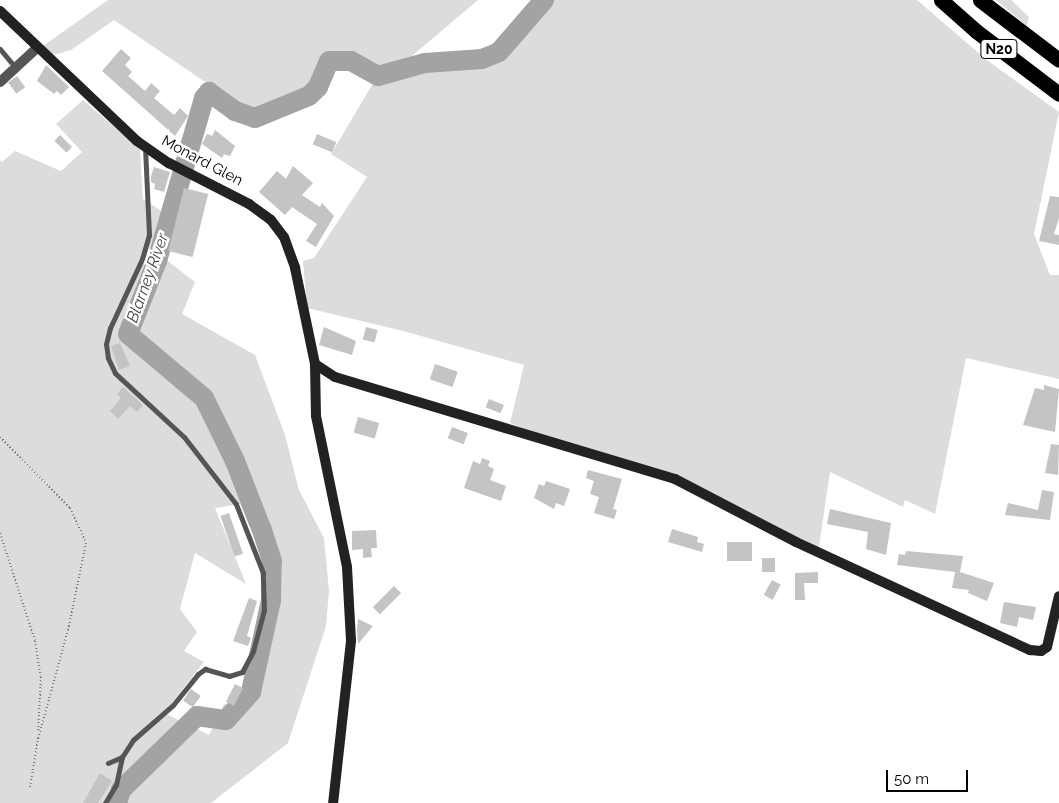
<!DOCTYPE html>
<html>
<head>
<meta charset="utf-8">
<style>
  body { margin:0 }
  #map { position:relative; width:1059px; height:803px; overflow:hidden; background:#fff; font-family:Raleway,sans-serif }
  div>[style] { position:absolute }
  .green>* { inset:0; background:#dcdcdc }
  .river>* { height:20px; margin:-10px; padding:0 10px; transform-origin:10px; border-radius:10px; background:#a3a3a3 }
  .building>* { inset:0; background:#c4c4c4; transform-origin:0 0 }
  .path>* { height:2px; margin-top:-1px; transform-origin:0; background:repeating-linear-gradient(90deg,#777 0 1px,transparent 0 3.5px) }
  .lane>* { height:5px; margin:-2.5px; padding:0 2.5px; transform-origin:2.5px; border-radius:2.5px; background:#555 }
  .street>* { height:10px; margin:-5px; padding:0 5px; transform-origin:5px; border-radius:5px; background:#555 }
  .secondary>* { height:10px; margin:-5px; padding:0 5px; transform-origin:5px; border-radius:5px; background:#222 }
  .highway>* { height:15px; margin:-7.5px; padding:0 7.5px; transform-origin:7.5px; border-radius:7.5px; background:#000 }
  span { translate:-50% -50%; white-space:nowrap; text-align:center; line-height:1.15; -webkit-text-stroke:5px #fff; paint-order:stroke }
  .shield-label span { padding:1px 4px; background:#fff; border:1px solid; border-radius:4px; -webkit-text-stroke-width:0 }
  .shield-label { font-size:14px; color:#000; font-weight:700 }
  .street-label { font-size:15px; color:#000 }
  .water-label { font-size:16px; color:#444; font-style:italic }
  .scale { position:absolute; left:886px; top:770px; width:82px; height:22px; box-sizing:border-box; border:2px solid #000; border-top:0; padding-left:6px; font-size:15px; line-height:18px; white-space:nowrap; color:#000; -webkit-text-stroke:4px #fff; paint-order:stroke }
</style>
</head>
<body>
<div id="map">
  <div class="green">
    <div style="clip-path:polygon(108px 0,478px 0,393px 72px,355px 57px,332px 54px,324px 58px,317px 79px,305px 90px,283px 103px,258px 109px,236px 103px,114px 20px,71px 50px,54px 55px,43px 46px)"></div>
    <div style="clip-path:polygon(543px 0,917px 0,988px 61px,1059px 112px,1034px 234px,1050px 275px,1059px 275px,1059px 379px,966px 358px,935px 514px,905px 500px,903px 507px,830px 472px,818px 553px,675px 479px,572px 448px,510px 423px,524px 365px,403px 331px,307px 308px,303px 261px,314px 258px,367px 177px,331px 154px,375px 80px,425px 63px,482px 59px,499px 52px)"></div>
    <div style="clip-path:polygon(996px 0,1011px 0,1029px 17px,1027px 26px)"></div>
    <div style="clip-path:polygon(evenodd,83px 100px,140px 149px,143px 199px,174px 219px,165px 259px,195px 282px,182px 314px,255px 355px,285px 435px,299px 490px,324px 538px,329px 591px,326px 626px,288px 743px,211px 803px,0 803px,0 160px,2px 162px,15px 151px,61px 171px,82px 152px,56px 124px,83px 100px,240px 504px,263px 558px,269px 601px,257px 653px,243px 688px,234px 708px,224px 704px,209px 735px,164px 713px,204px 662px,184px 651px,197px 632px,180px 609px,195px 553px,246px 584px,215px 508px,240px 504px)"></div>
  </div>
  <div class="river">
    <div style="left:117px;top:803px;width:14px;rotate:-73deg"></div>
    <div style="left:121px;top:790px;width:106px;rotate:-44.2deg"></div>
    <div style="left:197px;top:716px;width:29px;rotate:8deg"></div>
    <div style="left:226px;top:720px;width:38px;rotate:-48deg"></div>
    <div style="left:251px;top:692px;width:94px;rotate:-77.7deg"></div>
    <div style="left:271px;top:600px;width:39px;rotate:-89deg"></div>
    <div style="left:272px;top:561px;width:35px;rotate:-108deg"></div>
    <div style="left:261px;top:528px;width:72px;rotate:-111.2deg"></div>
    <div style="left:235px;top:461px;width:70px;rotate:-116.2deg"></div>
    <div style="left:204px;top:398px;width:99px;rotate:-139.9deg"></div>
    <div style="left:128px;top:334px;width:79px;rotate:-68.3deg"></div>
    <div style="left:157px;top:261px;width:170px;rotate:-73.9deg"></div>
    <div style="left:204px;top:98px;width:8px;rotate:-50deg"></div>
    <div style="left:209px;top:92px;width:32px;rotate:36deg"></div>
    <div style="left:235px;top:111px;width:21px;rotate:19deg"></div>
    <div style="left:255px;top:118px;width:58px;rotate:-22.2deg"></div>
    <div style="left:309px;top:96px;width:13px;rotate:-45deg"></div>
    <div style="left:318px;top:87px;width:28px;rotate:-67deg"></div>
    <div style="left:329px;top:61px;width:22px"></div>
    <div style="left:351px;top:61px;width:31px;rotate:29deg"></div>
    <div style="left:378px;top:76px;width:49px;rotate:-15.5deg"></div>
    <div style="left:425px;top:63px;width:57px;rotate:-4deg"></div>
    <div style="left:482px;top:59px;width:18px;rotate:-22deg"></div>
    <div style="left:499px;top:52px;width:69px;rotate:-49.1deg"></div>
  </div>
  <div class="building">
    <div style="clip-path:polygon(121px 49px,131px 58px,125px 65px,132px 72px,128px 76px,145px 91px,151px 83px,160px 91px,154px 98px,174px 115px,180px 108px,188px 116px,175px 136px,102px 71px)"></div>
    <div style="clip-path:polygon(46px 65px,69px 87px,61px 95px,57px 91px,54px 94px,37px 81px)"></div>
    <div style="left:17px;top:76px;width:14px;height:11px;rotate:54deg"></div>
    <div style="clip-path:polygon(215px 130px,235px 146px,230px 156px,224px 154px,222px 158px,202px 144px,207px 134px,212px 136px)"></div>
    <div style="left:317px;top:134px;width:21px;height:11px;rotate:23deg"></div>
    <div style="left:60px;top:135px;width:17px;height:8px;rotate:45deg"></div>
    <div style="clip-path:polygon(293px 166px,313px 183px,302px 195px,320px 207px,322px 203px,334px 216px,316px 247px,306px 241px,317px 224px,292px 207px,285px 215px,259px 192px,277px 171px,286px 179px)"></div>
    <div style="clip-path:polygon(154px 167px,170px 172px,164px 192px,154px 189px,155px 184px,151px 182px,151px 176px)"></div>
    <div style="left:184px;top:188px;width:25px;height:65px;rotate:14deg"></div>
    <div style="clip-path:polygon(1050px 196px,1059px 197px,1059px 218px,1054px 234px,1059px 235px,1059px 245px,1039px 241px)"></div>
    <div style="clip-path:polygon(324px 327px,356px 341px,352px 355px,319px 345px)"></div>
    <div style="left:366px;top:327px;width:12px;height:13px;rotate:14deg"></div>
    <div style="clip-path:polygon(120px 343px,130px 366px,119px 370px,111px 346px)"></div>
    <div style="left:435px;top:364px;width:24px;height:16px;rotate:19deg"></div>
    <div style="clip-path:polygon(1044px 385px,1059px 389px,1055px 432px,1023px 425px,1035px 388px,1044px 390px)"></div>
    <div style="clip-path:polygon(123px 387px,143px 405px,137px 412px,130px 406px,118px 419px,110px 411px,121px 398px,117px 394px)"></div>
    <div style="left:489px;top:399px;width:16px;height:9px;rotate:22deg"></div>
    <div style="left:358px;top:417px;width:22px;height:16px;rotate:16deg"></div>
    <div style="left:452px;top:427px;width:17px;height:12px;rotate:21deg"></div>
    <div style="clip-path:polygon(1051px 444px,1059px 445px,1058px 475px,1045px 473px)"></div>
    <div style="clip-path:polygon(482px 458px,490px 461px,488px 466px,494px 469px,490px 480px,506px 486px,501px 501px,464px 488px,473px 461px,480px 464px)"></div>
    <div style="clip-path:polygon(588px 470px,622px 479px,613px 509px,617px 510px,614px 519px,594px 513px,599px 497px,590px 494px,594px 481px,586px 478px)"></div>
    <div style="clip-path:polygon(546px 481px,570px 489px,564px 506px,556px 503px,554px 509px,534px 498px,539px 484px,544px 486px)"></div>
    <div style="clip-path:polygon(1042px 490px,1054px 492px,1050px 520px,1005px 515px,1008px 503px,1038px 510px)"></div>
    <div style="clip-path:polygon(830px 509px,891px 523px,886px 555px,866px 549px,868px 532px,827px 524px)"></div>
    <div style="left:229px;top:513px;width:43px;height:9px;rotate:71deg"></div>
    <div style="clip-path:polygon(672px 529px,698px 537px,697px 542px,704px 544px,702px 552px,668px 542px)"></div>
    <div style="clip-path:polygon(376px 530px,377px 548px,371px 548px,372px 557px,363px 558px,363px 549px,352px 550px,352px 531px)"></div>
    <div style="left:727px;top:542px;width:25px;height:19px"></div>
    <div style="clip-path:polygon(906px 551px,963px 556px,960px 572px,994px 583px,987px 601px,968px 593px,969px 590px,952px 588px,955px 572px,897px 565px,899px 554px,905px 555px)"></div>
    <div style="left:762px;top:558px;width:13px;height:14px"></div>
    <div style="clip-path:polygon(818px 572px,818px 583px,804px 583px,805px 600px,795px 600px,795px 573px)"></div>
    <div style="left:772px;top:580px;width:10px;height:17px;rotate:29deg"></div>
    <div style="left:394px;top:586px;width:10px;height:30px;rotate:45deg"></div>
    <div style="clip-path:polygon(249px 598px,257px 601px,247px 636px,251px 638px,248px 646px,233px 641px)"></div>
    <div style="clip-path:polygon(1004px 602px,1036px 607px,1033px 620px,1019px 617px,1017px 627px,1000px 623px)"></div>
    <div style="clip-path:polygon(358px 619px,373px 626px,358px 644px,357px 630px)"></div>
    <div style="left:235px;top:684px;width:9px;height:20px;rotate:27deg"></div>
    <div style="left:191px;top:689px;width:12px;height:14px;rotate:35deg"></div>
    <div style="clip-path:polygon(100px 773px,112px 781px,98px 803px,83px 803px)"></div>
  </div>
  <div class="path">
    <div style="left:0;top:437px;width:100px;rotate:45.4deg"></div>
    <div style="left:70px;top:508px;width:38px;rotate:65deg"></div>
    <div style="left:86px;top:543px;width:85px;rotate:101.6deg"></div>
    <div style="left:69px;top:626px;width:117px;rotate:105.3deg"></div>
    <div style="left:0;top:533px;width:114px;rotate:72deg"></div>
    <div style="left:35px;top:641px;width:36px;rotate:81deg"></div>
    <div style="left:41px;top:677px;width:56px;rotate:93.1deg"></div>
    <div style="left:30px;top:787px;width:50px;rotate:-80.7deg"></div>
  </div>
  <div class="lane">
    <div style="left:0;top:49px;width:17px;rotate:50deg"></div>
    <div style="left:108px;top:763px;width:15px;rotate:-23deg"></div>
    <div style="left:105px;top:803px;width:21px;rotate:-59deg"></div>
    <div style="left:116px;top:785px;width:29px;rotate:-78deg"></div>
    <div style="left:122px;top:757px;width:20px;rotate:-57deg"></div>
    <div style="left:133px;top:740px;width:53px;rotate:-41.2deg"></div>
    <div style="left:173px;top:705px;width:40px;rotate:-51deg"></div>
    <div style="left:198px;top:674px;width:9px;rotate:-36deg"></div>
    <div style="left:205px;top:669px;width:25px;rotate:16deg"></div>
    <div style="left:229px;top:676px;width:14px;rotate:-17deg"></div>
    <div style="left:242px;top:672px;width:24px;rotate:-62deg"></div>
    <div style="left:253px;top:651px;width:42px;rotate:-75deg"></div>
    <div style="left:264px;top:610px;width:37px;rotate:-92deg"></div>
    <div style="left:263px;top:573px;width:74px;rotate:-111.4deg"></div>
    <div style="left:236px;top:504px;width:85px;rotate:-127.8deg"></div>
    <div style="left:184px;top:437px;width:94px;rotate:-137.2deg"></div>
    <div style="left:115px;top:373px;width:17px;rotate:-115deg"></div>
    <div style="left:108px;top:358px;width:14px;rotate:-98deg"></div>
    <div style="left:106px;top:344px;width:16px;rotate:-76deg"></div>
    <div style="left:110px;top:328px;width:76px;rotate:-65.1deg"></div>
    <div style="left:142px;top:259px;width:25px;rotate:-74deg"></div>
    <div style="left:149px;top:235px;width:88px;rotate:-92.6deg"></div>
  </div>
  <div class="street">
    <div style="left:0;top:82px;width:50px;rotate:-42.6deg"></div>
  </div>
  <div class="secondary">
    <div style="left:0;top:11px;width:189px;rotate:43.5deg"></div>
    <div style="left:137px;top:141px;width:39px;rotate:35deg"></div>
    <div style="left:169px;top:163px;width:90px;rotate:27.1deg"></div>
    <div style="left:249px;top:204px;width:27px;rotate:36deg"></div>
    <div style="left:271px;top:220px;width:21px;rotate:53deg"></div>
    <div style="left:284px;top:237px;width:33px;rotate:70deg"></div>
    <div style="left:295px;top:268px;width:98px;rotate:78.2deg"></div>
    <div style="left:315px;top:364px;width:52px;rotate:88.9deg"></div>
    <div style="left:316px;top:416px;width:154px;rotate:78.4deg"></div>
    <div style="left:347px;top:567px;width:74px;rotate:86.9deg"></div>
    <div style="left:351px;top:641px;width:163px;rotate:96.3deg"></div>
    <div style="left:315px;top:364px;width:24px;rotate:33deg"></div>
    <div style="left:335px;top:377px;width:355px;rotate:16.7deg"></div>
    <div style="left:675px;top:479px;width:136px;rotate:27.5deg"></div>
    <div style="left:796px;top:542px;width:258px;rotate:24.8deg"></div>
    <div style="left:1030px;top:650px;width:11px;rotate:5deg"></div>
    <div style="left:1041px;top:651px;width:7px;rotate:-34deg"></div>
    <div style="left:1047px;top:647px;width:52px;rotate:-76.8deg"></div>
  </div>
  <div class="highway">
    <div style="left:941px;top:0;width:47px;rotate:41.5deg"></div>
    <div style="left:976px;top:31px;width:104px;rotate:37.2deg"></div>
    <div style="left:980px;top:0;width:99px;rotate:37.2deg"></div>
  </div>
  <div class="shield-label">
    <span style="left:999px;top:49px">N20</span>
  </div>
  <div class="street-label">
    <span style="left:202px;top:161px;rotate:28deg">Monard Glen</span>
  </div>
  <div class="water-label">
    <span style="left:148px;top:278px;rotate:-70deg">Blarney River</span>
  </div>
  <div class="scale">50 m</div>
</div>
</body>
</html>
